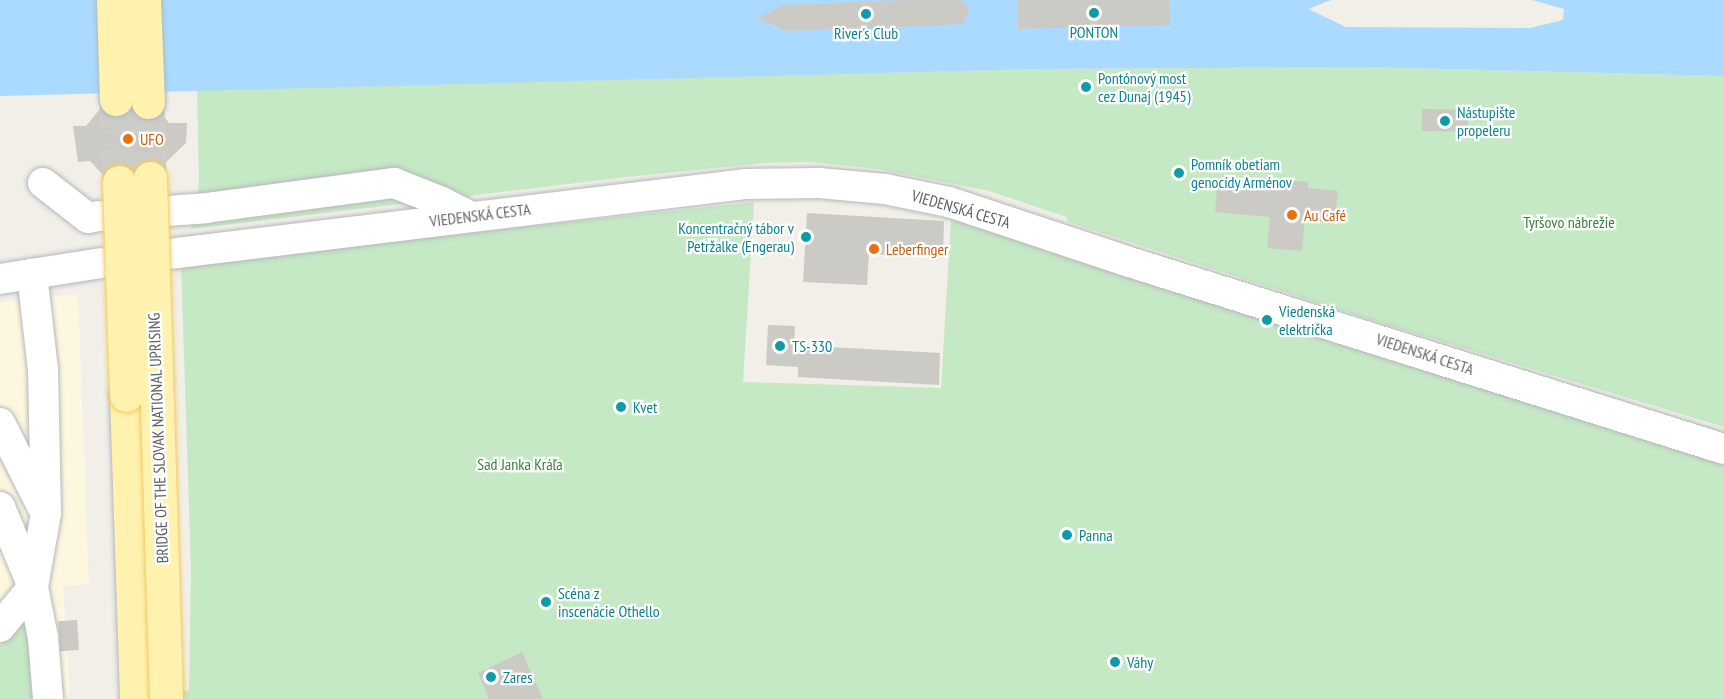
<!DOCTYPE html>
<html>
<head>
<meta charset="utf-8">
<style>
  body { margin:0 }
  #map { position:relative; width:1724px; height:699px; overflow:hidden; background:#f1efe8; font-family:"PT Sans Narrow",sans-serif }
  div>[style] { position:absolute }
  .commercial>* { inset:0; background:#fef7e0 }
  .green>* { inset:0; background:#c5e8c5 }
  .water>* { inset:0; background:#aadaff }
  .pier>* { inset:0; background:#f1efe8 }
  .building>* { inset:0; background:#cccac5; transform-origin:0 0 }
  .major-tunnel>* { height:33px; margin-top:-16.5px; transform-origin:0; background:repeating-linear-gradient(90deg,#ccccc8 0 33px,transparent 0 49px) }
  .roads { filter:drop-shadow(0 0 2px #b5b8bc) drop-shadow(0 0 2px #b5b8bc) }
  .minor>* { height:30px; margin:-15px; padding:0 15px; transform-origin:15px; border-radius:15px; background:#fff }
  .major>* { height:33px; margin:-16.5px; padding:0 16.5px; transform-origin:16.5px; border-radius:16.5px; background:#fff2af }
  .bridges { filter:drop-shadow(0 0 2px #f2c960) drop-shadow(0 0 2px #f2c960) }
  .major-bridge>* { height:33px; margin:-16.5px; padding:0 16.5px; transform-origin:16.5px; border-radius:16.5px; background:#fff2af }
  .dots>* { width:16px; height:16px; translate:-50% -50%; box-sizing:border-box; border:3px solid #fff; border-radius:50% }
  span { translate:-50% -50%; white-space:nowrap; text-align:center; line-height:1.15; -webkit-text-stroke:4.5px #fff; paint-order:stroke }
  .culture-label { font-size:16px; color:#0d838f }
  .left { translate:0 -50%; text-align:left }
  .right { translate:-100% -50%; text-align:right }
  .food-label { font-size:16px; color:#c56008 }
  .street-label { font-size:16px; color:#5f6368 }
  .park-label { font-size:16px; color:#348238 }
</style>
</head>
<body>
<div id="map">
  <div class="commercial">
    <div style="clip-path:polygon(78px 294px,89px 584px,63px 586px,70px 691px,66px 699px,0 699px,0 302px)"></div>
  </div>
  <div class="green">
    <div style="clip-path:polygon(1364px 67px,1724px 76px,1724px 427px,1374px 321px,1068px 222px,1066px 217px,989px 191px,878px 169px,809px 162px,763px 163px,618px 178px,191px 229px,199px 186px,197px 90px,1041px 69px)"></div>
    <div style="clip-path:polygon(754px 202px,743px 382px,941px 388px,951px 219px,1724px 463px,1724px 699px,182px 699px,182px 690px,189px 691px,191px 569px,181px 264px)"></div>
    <div style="clip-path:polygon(19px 624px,25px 624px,30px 628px,34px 699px,0 699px,0 645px)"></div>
  </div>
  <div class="water">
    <div style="clip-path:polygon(0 0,1724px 0,1724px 76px,1364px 67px,1041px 69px,0 96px)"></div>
  </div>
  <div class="pier">
    <div style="clip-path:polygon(1331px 0,1532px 0,1564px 9px,1563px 20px,1530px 28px,1346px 27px,1308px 9px)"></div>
  </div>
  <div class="building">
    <div style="clip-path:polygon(906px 0,962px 0,969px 10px,963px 24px,923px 26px,786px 31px,757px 18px,784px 5px)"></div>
    <div style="clip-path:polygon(1017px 0,1169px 0,1170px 25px,1018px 29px)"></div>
    <div style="clip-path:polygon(100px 109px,107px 115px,116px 118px,125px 115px,131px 109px,140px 119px,149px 121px,162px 114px,169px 123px,187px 123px,186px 143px,163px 165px,149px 159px,140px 162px,133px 170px,127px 165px,118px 163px,109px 166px,102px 174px,90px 161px,78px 162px,73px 126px,86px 126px)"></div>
    <div style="left:1422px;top:109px;width:46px;height:22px;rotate:1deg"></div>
    <div style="clip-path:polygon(1218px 179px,1274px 185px,1274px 179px,1308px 182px,1308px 188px,1338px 191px,1334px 223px,1305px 220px,1302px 251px,1267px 248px,1270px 217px,1215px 212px)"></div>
    <div style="clip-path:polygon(807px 213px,944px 221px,943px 257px,869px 254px,867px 285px,803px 282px)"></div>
    <div style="clip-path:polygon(768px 325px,795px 326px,794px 345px,940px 353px,939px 385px,798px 377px,798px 367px,766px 365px)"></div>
    <div style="left:77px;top:620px;width:30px;height:19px;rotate:86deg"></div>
    <div style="clip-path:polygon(522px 652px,543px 699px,489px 699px,478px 673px)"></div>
  </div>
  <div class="major-tunnel">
    <div style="left:116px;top:99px;width:83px;rotate:87.9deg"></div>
    <div style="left:148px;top:102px;width:76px;rotate:88.5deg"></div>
  </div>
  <div class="roads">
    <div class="minor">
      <div style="left:43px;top:183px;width:57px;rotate:37.9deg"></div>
      <div style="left:88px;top:218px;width:11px;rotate:-10deg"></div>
      <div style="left:167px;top:211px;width:39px;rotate:-4deg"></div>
      <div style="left:206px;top:208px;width:190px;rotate:-7.6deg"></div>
      <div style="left:394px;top:183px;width:49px;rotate:21.4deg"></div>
      <div style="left:440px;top:201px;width:34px;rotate:27deg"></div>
      <div style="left:169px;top:254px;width:580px;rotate:-6.93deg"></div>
      <div style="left:745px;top:184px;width:74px;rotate:-0.8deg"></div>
      <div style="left:819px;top:183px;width:66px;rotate:5.2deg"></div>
      <div style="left:885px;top:189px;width:65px;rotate:11.5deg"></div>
      <div style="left:949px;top:202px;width:183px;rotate:18.4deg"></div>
      <div style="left:1123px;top:260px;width:630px;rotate:17.46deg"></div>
      <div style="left:0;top:279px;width:102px;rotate:-9deg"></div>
      <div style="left:0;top:423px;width:93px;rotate:63.2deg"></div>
      <div style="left:0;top:507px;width:87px;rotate:67.6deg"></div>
      <div style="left:33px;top:587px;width:52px;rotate:78.9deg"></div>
      <div style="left:43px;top:638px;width:61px;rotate:85.3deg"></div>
      <div style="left:0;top:627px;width:52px;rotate:-50.5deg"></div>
      <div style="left:33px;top:587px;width:75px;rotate:-80deg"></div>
      <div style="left:46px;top:513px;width:143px;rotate:-91.2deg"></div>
      <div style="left:43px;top:370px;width:97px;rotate:-96.5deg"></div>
    </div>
    <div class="major">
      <div style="left:113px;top:0;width:99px;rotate:88.3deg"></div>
      <div style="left:144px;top:0;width:102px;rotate:87.8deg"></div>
      <div style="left:126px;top:395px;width:304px;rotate:88.1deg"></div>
    </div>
  </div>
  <div class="bridges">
    <div class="major-bridge">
      <div style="left:150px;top:178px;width:521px;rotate:88.24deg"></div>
      <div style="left:119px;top:182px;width:213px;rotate:88.1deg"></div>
    </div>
  </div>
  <div class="dots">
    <div style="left:1094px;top:13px;background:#0f9aa8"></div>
    <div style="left:866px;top:14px;background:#0f9aa8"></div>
    <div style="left:1086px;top:87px;background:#0f9aa8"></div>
    <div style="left:1445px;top:121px;background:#0f9aa8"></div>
    <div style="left:128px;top:139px;background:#e8710a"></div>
    <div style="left:1179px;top:173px;background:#0f9aa8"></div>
    <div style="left:1292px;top:215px;background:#e8710a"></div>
    <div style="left:806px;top:237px;background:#0f9aa8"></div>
    <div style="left:874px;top:249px;background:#e8710a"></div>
    <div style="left:1267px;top:320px;background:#0f9aa8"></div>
    <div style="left:780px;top:346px;background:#0f9aa8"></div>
    <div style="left:621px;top:407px;background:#0f9aa8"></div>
    <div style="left:1067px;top:535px;background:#0f9aa8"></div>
    <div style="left:546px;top:602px;background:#0f9aa8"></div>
    <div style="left:1115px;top:662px;background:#0f9aa8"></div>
    <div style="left:491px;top:677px;background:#0f9aa8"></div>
  </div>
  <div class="culture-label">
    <span style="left:1094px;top:32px">PONTON</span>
    <span style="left:866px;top:33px">River's Club</span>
    <span class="left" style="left:1098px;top:87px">Pontónový most<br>cez Dunaj (1945)</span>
    <span class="left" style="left:1457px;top:121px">Nástupište<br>propeleru</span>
    <span class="left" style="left:1191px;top:173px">Pomník obetiam<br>genocídy Arménov</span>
    <span class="right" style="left:794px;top:237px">Koncentračný tábor v<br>Petržalke (Engerau)</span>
    <span class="left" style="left:1279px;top:320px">Viedenská<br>električka</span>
    <span class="left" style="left:792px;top:346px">TS-330</span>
    <span class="left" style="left:633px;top:407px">Kvet</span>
    <span class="left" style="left:1079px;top:535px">Panna</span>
    <span class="left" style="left:558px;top:602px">Scéna z<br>inscenácie Othello</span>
    <span class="left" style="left:1127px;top:662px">Váhy</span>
    <span class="left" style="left:503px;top:677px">Zares</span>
  </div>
  <div class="food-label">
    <span class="left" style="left:140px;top:139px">UFO</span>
    <span class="left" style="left:1304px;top:215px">Au Café</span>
    <span class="left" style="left:886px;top:249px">Leberfinger</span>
  </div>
  <div class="street-label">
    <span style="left:961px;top:209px;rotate:16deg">VIEDENSKÁ CESTA</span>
    <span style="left:480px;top:215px;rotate:-7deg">VIEDENSKÁ CESTA</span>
    <span style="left:1425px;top:354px;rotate:18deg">VIEDENSKÁ CESTA</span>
    <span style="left:158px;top:438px;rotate:-92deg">BRIDGE OF THE SLOVAK NATIONAL UPRISING</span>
  </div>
  <div class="park-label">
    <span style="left:1569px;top:222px">Tyršovo nábrežie</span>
    <span style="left:520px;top:464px">Sad Janka Kráľa</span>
  </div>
</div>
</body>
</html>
